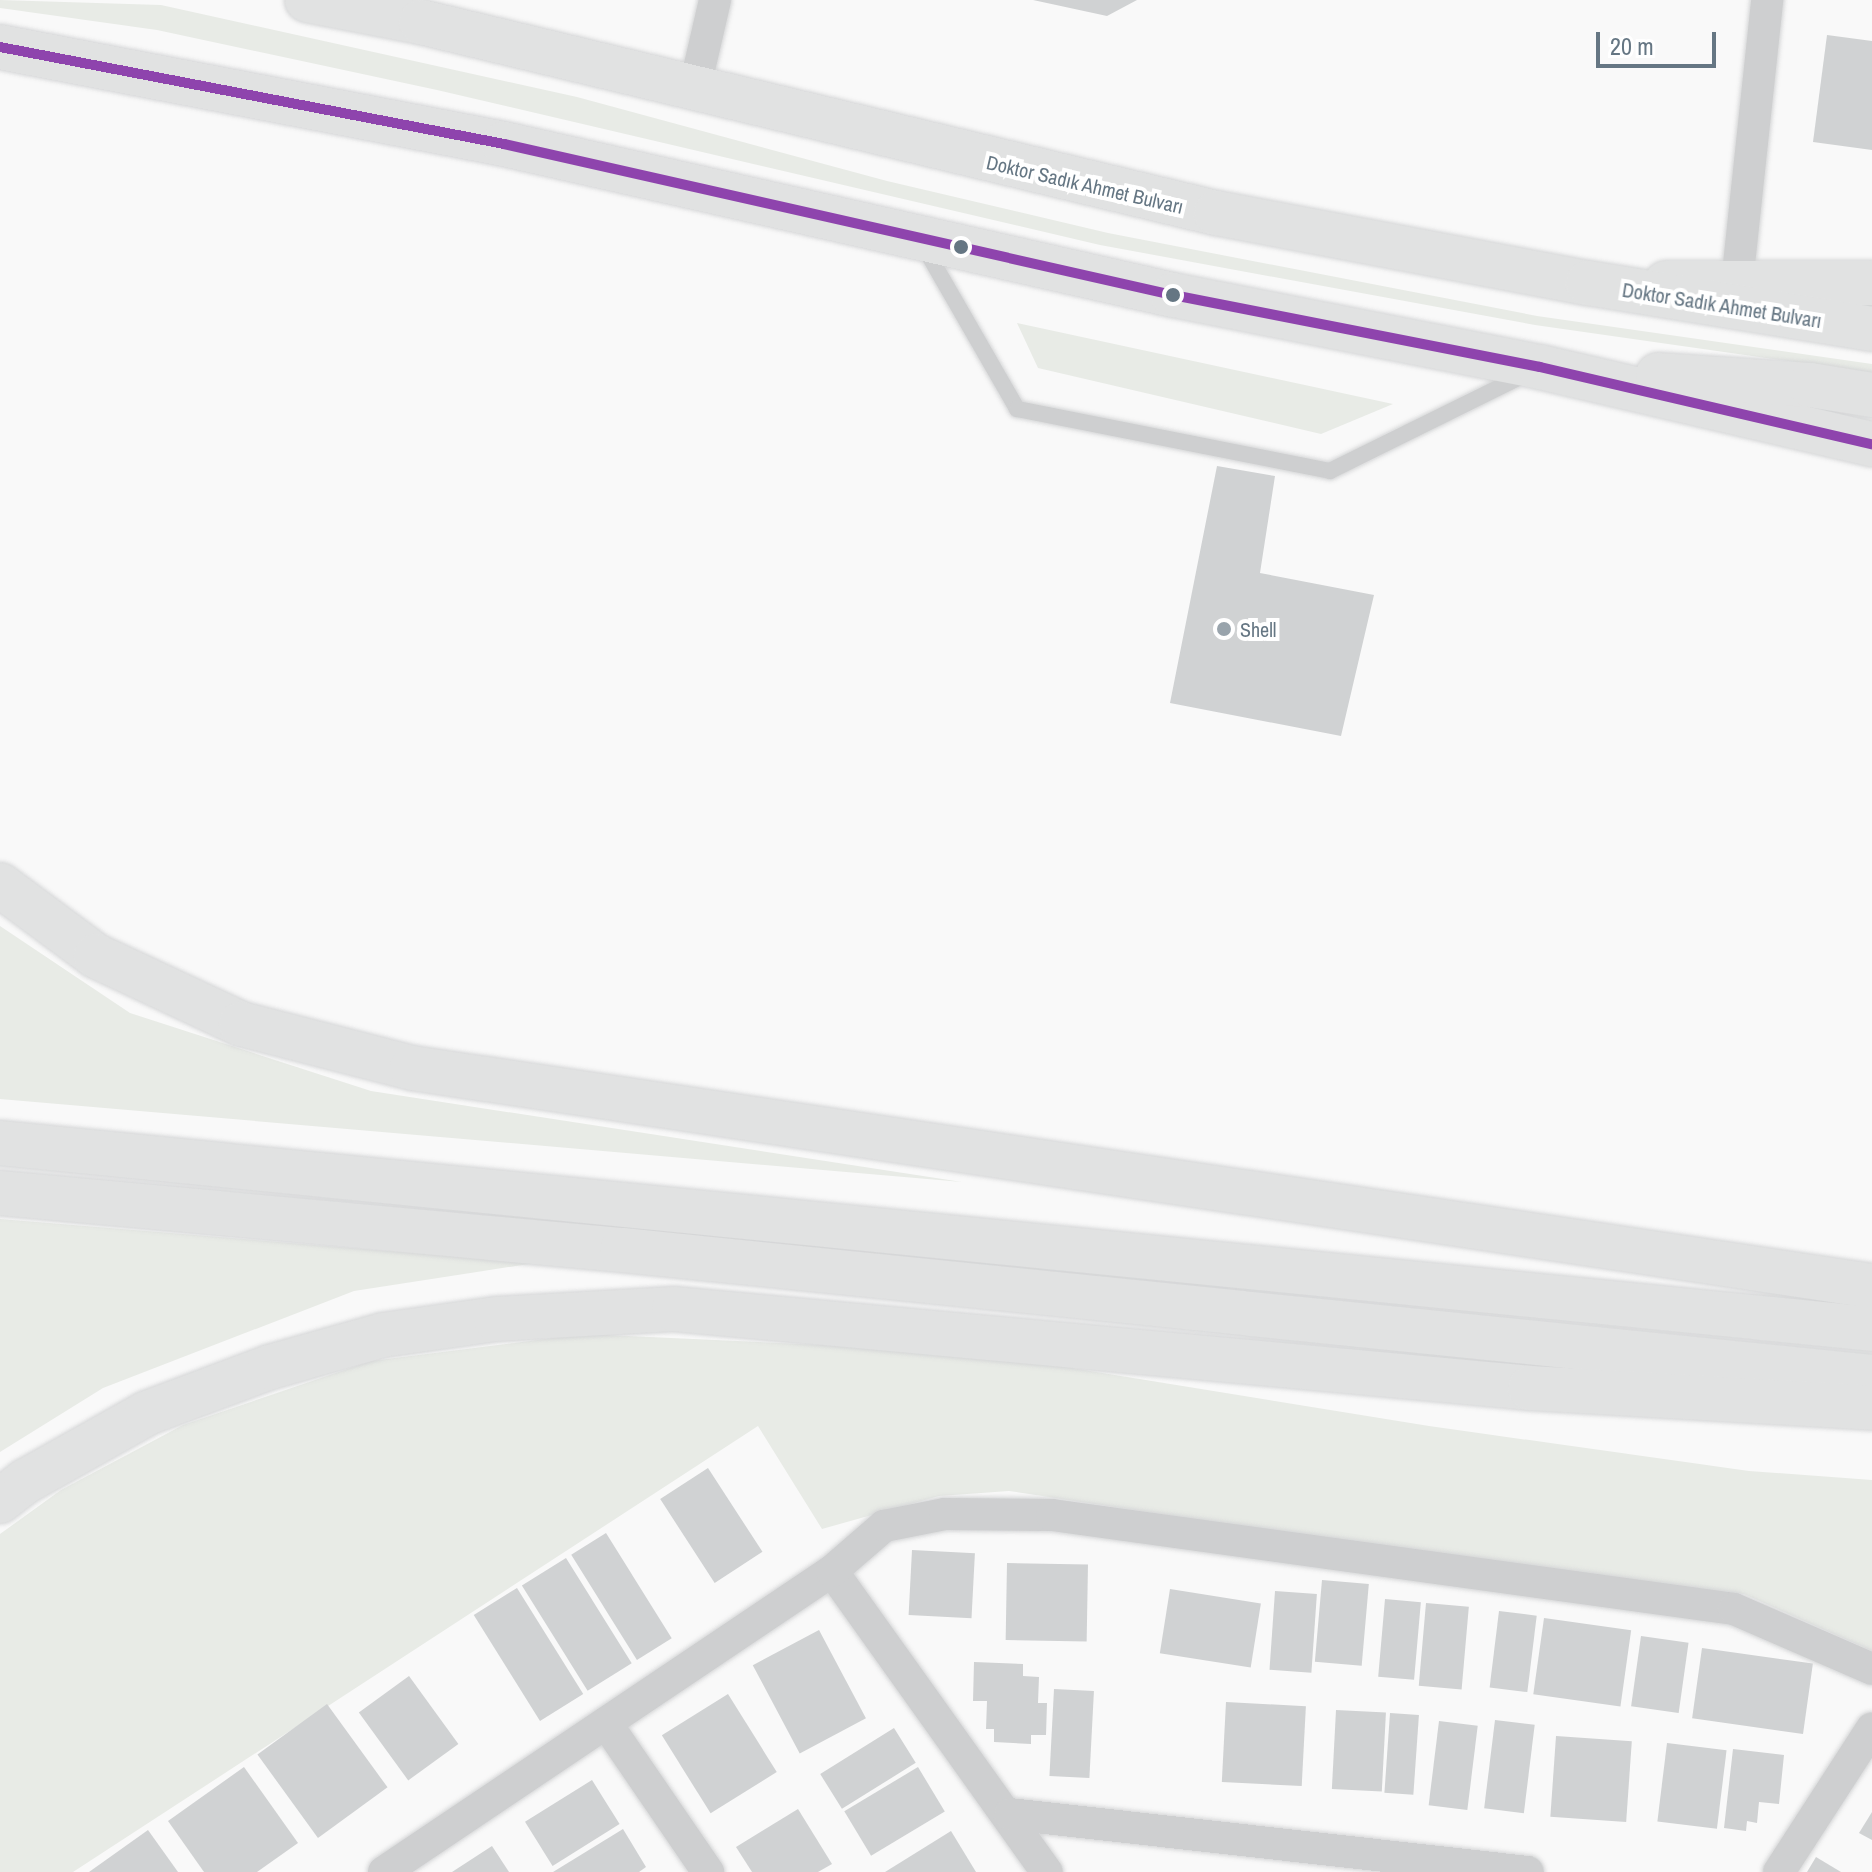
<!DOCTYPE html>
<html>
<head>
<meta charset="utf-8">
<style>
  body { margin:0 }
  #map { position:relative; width:1872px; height:1872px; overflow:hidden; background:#f9f9f9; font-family:"Archivo Narrow",sans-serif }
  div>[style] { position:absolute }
  .green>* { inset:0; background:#e8ebe6 }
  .building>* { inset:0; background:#d0d2d3; transform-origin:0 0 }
  .roads { filter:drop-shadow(0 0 2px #d5d6d7) drop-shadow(0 0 2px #d5d6d7) }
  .lane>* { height:16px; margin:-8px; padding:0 8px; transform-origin:8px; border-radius:8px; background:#cecfd0 }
  .street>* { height:32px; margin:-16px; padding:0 16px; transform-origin:16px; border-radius:16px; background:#cecfd0 }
  .secondary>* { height:44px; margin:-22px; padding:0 22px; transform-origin:22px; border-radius:22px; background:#e1e2e2 }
  .primary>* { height:44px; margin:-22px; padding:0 22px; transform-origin:22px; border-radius:22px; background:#e1e2e2 }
  .highway>* { height:44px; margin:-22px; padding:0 22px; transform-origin:22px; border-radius:22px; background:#e1e2e2 }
  .bus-1>* { height:10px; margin:-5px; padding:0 5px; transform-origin:5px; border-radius:5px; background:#8e44ad }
  .dots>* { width:22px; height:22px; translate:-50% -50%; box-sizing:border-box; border:4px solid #fff; border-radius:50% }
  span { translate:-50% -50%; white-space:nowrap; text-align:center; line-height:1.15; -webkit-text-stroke:8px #fff; paint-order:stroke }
  .street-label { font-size:20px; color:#657683 }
  .poi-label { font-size:20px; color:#657683 }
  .left { translate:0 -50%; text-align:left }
  .scale { position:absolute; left:1596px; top:32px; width:120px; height:36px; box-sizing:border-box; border:4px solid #657683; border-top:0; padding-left:10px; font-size:24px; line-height:28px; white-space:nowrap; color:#657683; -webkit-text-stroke:6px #fff; paint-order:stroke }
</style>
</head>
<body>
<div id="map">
  <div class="green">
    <div style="clip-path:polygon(0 0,161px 5px,577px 97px,887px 181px,1108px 233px,1537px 316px,1872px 364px,1872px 373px,1535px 325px,1100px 245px,437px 90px,157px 30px,0 8px)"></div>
    <div style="clip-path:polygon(1017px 323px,1393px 404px,1321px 434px,1038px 368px)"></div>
    <div style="clip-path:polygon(0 926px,130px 1013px,371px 1091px,962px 1182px,0 1099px)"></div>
    <div style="clip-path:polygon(0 1219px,535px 1263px,354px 1291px,103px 1388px,0 1452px)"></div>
    <div style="clip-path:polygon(584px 1334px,973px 1352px,1429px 1426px,1749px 1471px,1872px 1480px,1872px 1651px,1744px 1594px,1370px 1546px,1009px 1491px,939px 1496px,822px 1529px,758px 1426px,73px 1872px,0 1872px,0 1534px,61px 1490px,183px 1425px,371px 1361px)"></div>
  </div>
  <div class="building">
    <div style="clip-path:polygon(1033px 0,1137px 0,1107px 16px)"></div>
    <div style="clip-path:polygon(1827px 35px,1872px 41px,1872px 150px,1813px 142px)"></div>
    <div style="clip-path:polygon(1217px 466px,1275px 476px,1260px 573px,1374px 595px,1341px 736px,1170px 703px)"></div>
    <div style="left:708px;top:1468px;width:100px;height:57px;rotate:57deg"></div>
    <div style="left:606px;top:1533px;width:124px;height:41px;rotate:58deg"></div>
    <div style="left:912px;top:1550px;width:63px;height:65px;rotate:3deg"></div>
    <div style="left:566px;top:1558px;width:124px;height:52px;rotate:58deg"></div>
    <div style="left:1007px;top:1563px;width:81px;height:77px;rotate:1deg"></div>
    <div style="left:1322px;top:1580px;width:47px;height:82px;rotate:5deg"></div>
    <div style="left:517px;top:1588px;width:125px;height:51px;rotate:58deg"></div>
    <div style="left:1170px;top:1589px;width:92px;height:65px;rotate:9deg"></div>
    <div style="left:1275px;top:1591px;width:42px;height:79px;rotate:4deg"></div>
    <div style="left:1385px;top:1599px;width:36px;height:78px;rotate:5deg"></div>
    <div style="left:1426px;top:1603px;width:43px;height:83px;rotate:5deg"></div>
    <div style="left:1499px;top:1611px;width:38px;height:77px;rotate:7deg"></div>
    <div style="left:1544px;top:1618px;width:88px;height:77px;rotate:8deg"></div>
    <div style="left:819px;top:1630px;width:100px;height:75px;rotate:62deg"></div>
    <div style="left:1641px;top:1636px;width:48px;height:71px;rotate:8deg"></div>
    <div style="left:1702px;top:1648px;width:112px;height:71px;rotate:8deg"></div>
    <div style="clip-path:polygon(974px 1662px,1023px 1664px,1023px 1676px,1039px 1677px,1038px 1703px,1047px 1703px,1046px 1735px,1031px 1735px,1031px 1744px,994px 1742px,994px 1729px,986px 1729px,987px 1701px,973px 1701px)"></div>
    <div style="left:409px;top:1676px;width:84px;height:62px;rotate:54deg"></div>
    <div style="left:1054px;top:1689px;width:40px;height:87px;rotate:3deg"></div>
    <div style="left:728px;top:1694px;width:92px;height:78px;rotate:58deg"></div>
    <div style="left:1226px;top:1702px;width:80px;height:80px;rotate:3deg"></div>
    <div style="left:327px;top:1704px;width:103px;height:86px;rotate:54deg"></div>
    <div style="left:1336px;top:1710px;width:50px;height:79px;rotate:3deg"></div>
    <div style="left:1390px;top:1713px;width:29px;height:80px;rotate:4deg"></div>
    <div style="left:1495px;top:1720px;width:40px;height:89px;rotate:7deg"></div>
    <div style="left:1439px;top:1721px;width:39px;height:85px;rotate:7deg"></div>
    <div style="left:894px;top:1728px;width:41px;height:87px;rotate:58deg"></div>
    <div style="left:1556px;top:1736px;width:76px;height:81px;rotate:4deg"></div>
    <div style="left:1667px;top:1743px;width:60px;height:79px;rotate:7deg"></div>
    <div style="clip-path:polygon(1733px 1749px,1784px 1755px,1779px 1804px,1759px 1802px,1757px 1823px,1747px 1821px,1746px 1831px,1724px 1828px)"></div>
    <div style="clip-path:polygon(244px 1767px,298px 1843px,257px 1872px,204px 1872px,168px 1821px)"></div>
    <div style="left:918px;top:1767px;width:52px;height:86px;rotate:59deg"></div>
    <div style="left:592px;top:1780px;width:52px;height:79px;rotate:58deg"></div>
    <div style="clip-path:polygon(798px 1809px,832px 1864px,818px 1872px,752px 1872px,736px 1847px)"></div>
    <div style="clip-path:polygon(1872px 1812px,1872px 1840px,1859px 1833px)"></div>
    <div style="clip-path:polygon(623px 1829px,646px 1867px,639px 1872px,553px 1872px)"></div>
    <div style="clip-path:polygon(148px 1830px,178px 1872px,89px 1872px)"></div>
    <div style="clip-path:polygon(951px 1831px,976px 1872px,885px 1872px)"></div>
    <div style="clip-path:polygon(492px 1846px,509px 1872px,452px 1872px)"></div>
    <div style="clip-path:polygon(1816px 1857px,1841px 1872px,1807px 1872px)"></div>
  </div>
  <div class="roads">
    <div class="lane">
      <div style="left:924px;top:247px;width:187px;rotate:60.1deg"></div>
      <div style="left:1017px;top:409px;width:319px;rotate:11.2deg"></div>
      <div style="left:1330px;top:471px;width:219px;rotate:-26.3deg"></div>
    </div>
    <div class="street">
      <div style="left:694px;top:91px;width:93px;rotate:-77deg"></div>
      <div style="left:1737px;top:283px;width:285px;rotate:-83.9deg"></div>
      <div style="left:832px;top:1571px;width:370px;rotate:54.5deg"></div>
      <div style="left:606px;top:1723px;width:181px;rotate:55.6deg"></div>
      <div style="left:1010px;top:1814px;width:521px;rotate:6.39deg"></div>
      <div style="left:384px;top:1872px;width:540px;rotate:-33.9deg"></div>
      <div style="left:832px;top:1571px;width:69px;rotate:-40.9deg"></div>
      <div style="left:884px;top:1526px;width:62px;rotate:-11.1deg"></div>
      <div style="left:945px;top:1514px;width:107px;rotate:0.5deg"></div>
      <div style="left:1052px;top:1515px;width:688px;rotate:7.85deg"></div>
      <div style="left:1734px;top:1609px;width:150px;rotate:23.5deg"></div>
      <div style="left:1779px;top:1872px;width:171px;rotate:-57.1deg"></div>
    </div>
    <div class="secondary">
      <div style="left:1666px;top:283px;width:206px"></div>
    </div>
    <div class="primary">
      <div style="left:307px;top:0;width:116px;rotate:10.9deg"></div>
      <div style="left:421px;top:22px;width:818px;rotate:13.51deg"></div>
      <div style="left:1216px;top:213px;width:379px;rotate:10.7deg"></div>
      <div style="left:1588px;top:283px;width:288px;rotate:9.2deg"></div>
      <div style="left:0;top:47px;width:513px;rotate:10.89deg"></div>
      <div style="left:504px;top:144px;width:686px;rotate:12.72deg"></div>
      <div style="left:1173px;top:295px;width:374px;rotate:11.1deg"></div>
      <div style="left:1540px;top:367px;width:341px;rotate:13.1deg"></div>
      <div style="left:1658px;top:375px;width:152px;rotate:3.8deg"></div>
      <div style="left:1810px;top:385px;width:63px;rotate:9.2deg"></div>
    </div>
    <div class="highway">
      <div style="left:0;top:885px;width:119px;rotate:36.5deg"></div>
      <div style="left:96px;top:956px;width:160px;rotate:25.1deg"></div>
      <div style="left:241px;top:1024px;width:177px;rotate:14.4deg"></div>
      <div style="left:412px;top:1068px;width:1476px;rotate:8.49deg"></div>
      <div style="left:0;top:1143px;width:1881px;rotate:5.67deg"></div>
      <div style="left:0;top:1193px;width:625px;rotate:5.24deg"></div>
      <div style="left:622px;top:1250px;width:1256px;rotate:5.8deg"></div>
      <div style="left:0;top:1501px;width:33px;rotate:-38deg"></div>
      <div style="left:26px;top:1481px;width:139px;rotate:-29.3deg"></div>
      <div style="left:147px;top:1413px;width:131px;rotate:-20.5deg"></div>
      <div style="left:270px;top:1367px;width:117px;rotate:-15.8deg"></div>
      <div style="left:383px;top:1335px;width:114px;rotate:-8.1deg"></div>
      <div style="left:496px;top:1319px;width:178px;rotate:-3.2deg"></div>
      <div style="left:674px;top:1309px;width:860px;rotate:5.27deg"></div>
      <div style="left:1530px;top:1388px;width:343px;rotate:3.3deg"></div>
    </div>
  </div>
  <div class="bus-1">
    <div style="left:0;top:47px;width:513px;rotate:10.89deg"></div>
    <div style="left:504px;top:144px;width:686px;rotate:12.72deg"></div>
    <div style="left:1173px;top:295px;width:374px;rotate:11.1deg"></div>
    <div style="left:1540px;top:367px;width:341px;rotate:13.1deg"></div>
  </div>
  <div class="dots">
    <div style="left:961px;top:247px;background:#657683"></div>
    <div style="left:1173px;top:295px;background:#657683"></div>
    <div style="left:1224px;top:629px;background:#99a4ac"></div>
  </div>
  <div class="street-label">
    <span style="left:1085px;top:184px;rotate:13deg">Doktor Sadık Ahmet Bulvarı</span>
    <span style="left:1722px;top:305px;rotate:9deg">Doktor Sadık Ahmet Bulvarı</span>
  </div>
  <div class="poi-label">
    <span class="left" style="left:1240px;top:629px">Shell</span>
  </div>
  <div class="scale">20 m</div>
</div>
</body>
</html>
